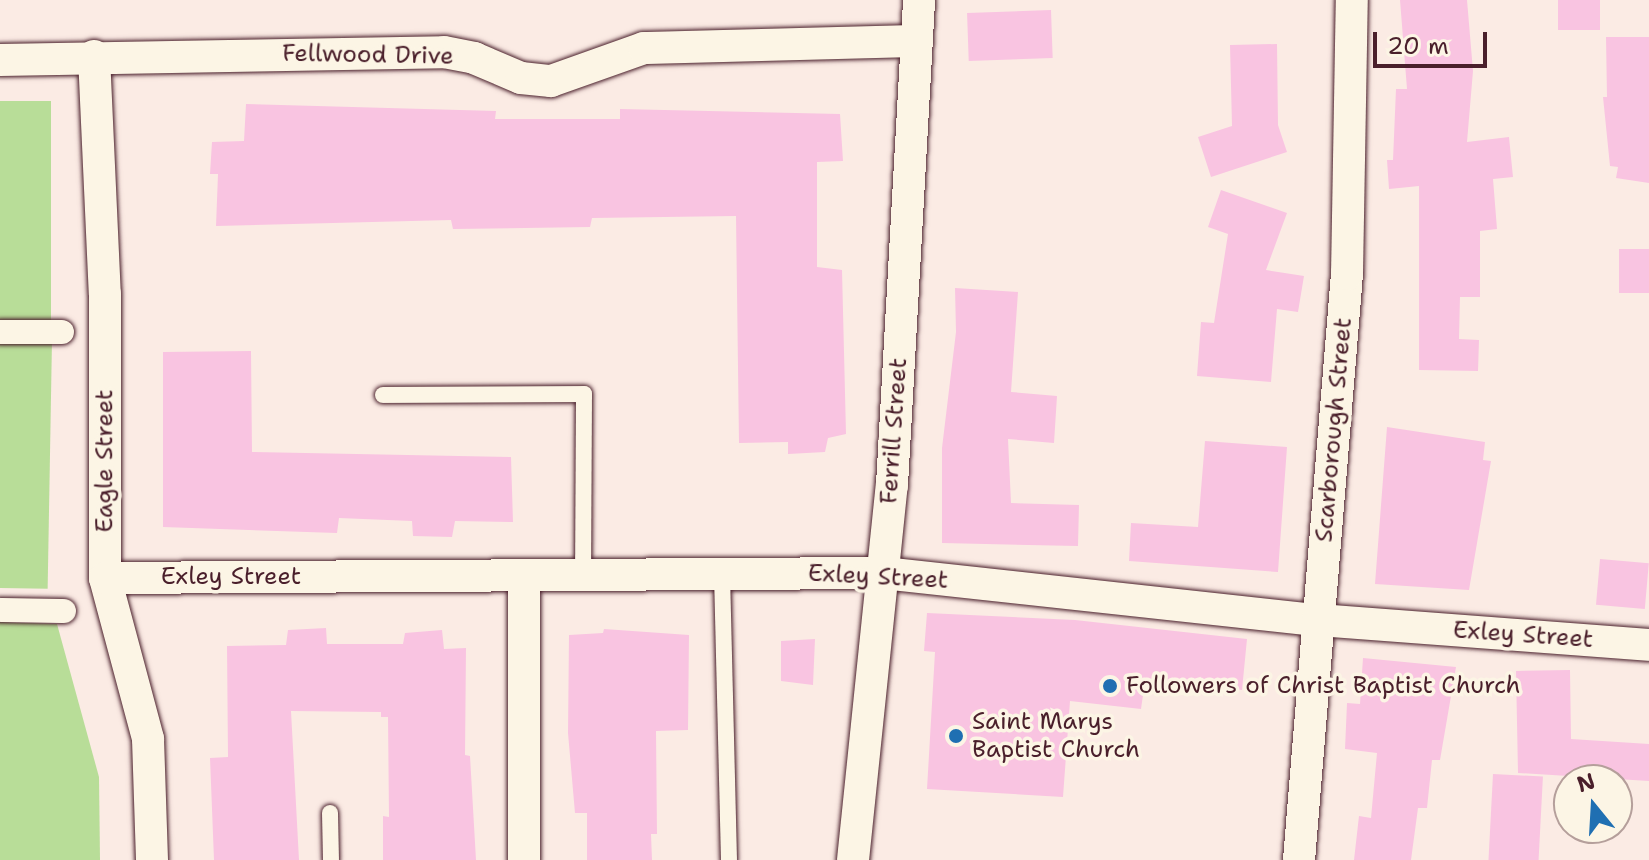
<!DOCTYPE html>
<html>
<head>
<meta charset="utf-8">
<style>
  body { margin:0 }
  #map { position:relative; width:1649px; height:860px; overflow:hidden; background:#fbebe4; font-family:"Shantell Sans",sans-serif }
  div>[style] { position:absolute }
  .green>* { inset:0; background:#b8dd98; transform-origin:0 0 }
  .building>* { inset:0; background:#f9c4e1; transform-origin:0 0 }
  .roads { filter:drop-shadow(0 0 2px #4a1f2b) drop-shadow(0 0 2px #4a1f2b) }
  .service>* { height:16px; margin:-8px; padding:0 8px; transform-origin:8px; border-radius:8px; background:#fcf5e5 }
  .pedestrian>* { height:24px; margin:-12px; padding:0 12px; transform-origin:12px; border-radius:12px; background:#fcf5e5 }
  .minor>* { height:32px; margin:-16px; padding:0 16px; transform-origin:16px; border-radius:16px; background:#fcf5e5 }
  .dots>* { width:22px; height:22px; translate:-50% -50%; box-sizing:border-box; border:4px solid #fcf5e5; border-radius:50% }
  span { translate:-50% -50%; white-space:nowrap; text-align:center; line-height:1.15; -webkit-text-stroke:7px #fcf5e5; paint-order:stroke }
  .street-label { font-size:24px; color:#4a1f2b }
  .poi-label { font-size:24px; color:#4a1f2b }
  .left { translate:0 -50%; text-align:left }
  .north { position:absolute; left:1553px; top:764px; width:80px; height:80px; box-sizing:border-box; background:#fcf5e5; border:2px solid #b59f9b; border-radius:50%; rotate:342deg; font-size:22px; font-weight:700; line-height:32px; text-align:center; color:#4a1f2b }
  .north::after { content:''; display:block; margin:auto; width:28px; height:36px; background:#1f6fb2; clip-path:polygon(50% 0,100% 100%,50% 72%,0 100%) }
  .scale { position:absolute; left:1373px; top:32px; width:114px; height:36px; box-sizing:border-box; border:4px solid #4a1f2b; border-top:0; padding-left:10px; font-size:24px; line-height:28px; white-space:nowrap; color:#4a1f2b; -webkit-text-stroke:6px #fcf5e5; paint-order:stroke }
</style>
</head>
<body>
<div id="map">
  <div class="green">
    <div style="left:51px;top:101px;width:223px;height:51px;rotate:90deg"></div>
    <div style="left:0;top:339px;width:52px;height:249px;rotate:1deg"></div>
    <div style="clip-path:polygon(0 622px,57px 624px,99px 777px,100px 860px,0 860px)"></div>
  </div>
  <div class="building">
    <div style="clip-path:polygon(1400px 0,1467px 0,1473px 71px,1467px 142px,1509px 137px,1513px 177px,1493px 179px,1497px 229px,1480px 231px,1480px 297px,1460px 297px,1459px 339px,1479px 340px,1478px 371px,1419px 370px,1419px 186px,1389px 189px,1387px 160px,1393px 160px,1396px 89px,1407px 89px)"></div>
    <div style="left:1558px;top:0;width:42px;height:30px"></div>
    <div style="left:1051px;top:10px;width:48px;height:84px;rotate:88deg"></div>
    <div style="clip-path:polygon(1606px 37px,1649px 37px,1649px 183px,1616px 178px,1618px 167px,1610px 166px,1603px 97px,1607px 97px)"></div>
    <div style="clip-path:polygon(1277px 44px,1278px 125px,1287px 152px,1211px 177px,1198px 137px,1232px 126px,1230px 45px)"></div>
    <div style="clip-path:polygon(246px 104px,496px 111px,495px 119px,620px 119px,620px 109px,840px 114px,843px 161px,817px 162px,817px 267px,842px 270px,846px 434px,828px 438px,825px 452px,788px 454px,788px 442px,739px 443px,736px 216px,592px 218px,590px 227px,453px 229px,451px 220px,216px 226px,218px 174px,210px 174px,212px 142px,244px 141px)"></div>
    <div style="clip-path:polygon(1221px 190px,1287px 213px,1266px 270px,1304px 276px,1298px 312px,1277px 309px,1271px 382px,1197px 376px,1201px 322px,1214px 323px,1228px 234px,1208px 227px)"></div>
    <div style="left:1649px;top:249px;width:44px;height:30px;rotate:90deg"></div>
    <div style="clip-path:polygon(955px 288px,1018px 292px,1011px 392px,1057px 396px,1054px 443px,1008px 439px,1011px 503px,1079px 505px,1078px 546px,942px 543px,942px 448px,956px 332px)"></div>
    <div style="clip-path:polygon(251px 351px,252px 452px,511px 457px,513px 522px,455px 521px,452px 537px,413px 536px,412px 521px,339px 518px,337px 533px,163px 527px,163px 352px)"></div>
    <div style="clip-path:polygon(1387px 427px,1485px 442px,1483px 460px,1491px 461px,1469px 590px,1375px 584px)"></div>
    <div style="clip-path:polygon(1205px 441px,1287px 447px,1278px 572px,1129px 561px,1131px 523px,1198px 527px)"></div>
    <div style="left:1600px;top:559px;width:49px;height:46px;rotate:5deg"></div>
    <div style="clip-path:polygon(927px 613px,1075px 620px,1247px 639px,1242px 690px,1145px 681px,1141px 709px,1070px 701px,1063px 797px,927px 789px,935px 652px,924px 651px)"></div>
    <div style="clip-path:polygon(326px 628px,327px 644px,403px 644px,405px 633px,442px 630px,444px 649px,466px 648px,465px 755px,470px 756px,476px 860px,383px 860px,383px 816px,389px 817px,388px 717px,381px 717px,381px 712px,291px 711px,299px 860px,214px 860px,210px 758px,228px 757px,227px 646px,286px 645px,288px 630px)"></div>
    <div style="clip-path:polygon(604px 629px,689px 635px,688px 730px,656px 731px,657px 834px,651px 834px,652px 860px,587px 860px,587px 813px,575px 813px,568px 733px,569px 635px,603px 633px)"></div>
    <div style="clip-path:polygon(815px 639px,813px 685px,781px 681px,781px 641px)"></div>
    <div style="clip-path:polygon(1363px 658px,1456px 667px,1440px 760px,1432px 760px,1427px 808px,1418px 808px,1411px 860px,1354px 860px,1359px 816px,1371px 818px,1377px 753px,1345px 749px,1347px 703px,1360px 704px)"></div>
    <div style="clip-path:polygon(1570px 670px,1571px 739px,1649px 744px,1649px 781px,1518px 773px,1516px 671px)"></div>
    <div style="left:1493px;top:774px;width:50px;height:86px;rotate:3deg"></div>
  </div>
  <div class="roads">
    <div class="service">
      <div style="left:383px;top:395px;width:201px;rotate:-0.3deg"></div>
      <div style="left:584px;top:394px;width:181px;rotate:90.3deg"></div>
      <div style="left:722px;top:574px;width:286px;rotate:88.6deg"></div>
      <div style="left:330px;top:813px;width:47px;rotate:88.8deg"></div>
    </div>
    <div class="pedestrian">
      <div style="left:0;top:332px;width:62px"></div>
      <div style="left:0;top:610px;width:64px;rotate:0.9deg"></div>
    </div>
    <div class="minor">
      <div style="left:94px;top:56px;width:238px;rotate:87.4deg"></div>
      <div style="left:105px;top:294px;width:284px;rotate:90deg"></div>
      <div style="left:105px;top:578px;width:167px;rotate:75deg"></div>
      <div style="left:148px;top:739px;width:121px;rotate:88.1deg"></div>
      <div style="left:0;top:60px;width:444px;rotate:-1deg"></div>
      <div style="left:444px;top:52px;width:31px;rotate:11deg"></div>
      <div style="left:474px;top:58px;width:51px;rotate:23.1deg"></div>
      <div style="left:521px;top:78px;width:30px;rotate:6deg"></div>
      <div style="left:551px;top:81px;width:99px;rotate:-19.5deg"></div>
      <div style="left:644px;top:48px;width:273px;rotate:-1.5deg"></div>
      <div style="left:105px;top:578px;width:778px;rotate:-0.37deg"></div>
      <div style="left:883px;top:573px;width:438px;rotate:6.2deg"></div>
      <div style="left:1318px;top:620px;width:332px;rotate:4.3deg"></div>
      <div style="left:524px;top:860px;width:285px;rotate:-90deg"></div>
      <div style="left:853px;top:860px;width:377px;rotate:-84.1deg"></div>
      <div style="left:892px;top:485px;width:486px;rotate:-86.8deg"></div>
      <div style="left:1299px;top:860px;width:588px;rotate:-85.32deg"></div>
      <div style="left:1347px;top:274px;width:274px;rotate:-89deg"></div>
    </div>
  </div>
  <div class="dots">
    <div style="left:1110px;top:686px;background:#1f6fb2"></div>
    <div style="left:956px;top:736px;background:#1f6fb2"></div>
  </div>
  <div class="street-label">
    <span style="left:368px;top:55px;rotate:1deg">Fellwood Drive</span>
    <span style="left:1334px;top:430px;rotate:-85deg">Scarborough Street</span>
    <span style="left:894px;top:431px;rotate:-86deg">Ferrill Street</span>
    <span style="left:105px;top:461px;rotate:-90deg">Eagle Street</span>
    <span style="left:231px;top:577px">Exley Street</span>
    <span style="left:878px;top:577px;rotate:3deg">Exley Street</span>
    <span style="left:1523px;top:635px;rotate:4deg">Exley Street</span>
  </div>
  <div class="poi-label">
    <span class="left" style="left:1126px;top:686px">Followers of Christ Baptist Church</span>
    <span class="left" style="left:972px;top:736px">Saint Marys<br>Baptist Church</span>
  </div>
  <div class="north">N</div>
  <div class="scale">20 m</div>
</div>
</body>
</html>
